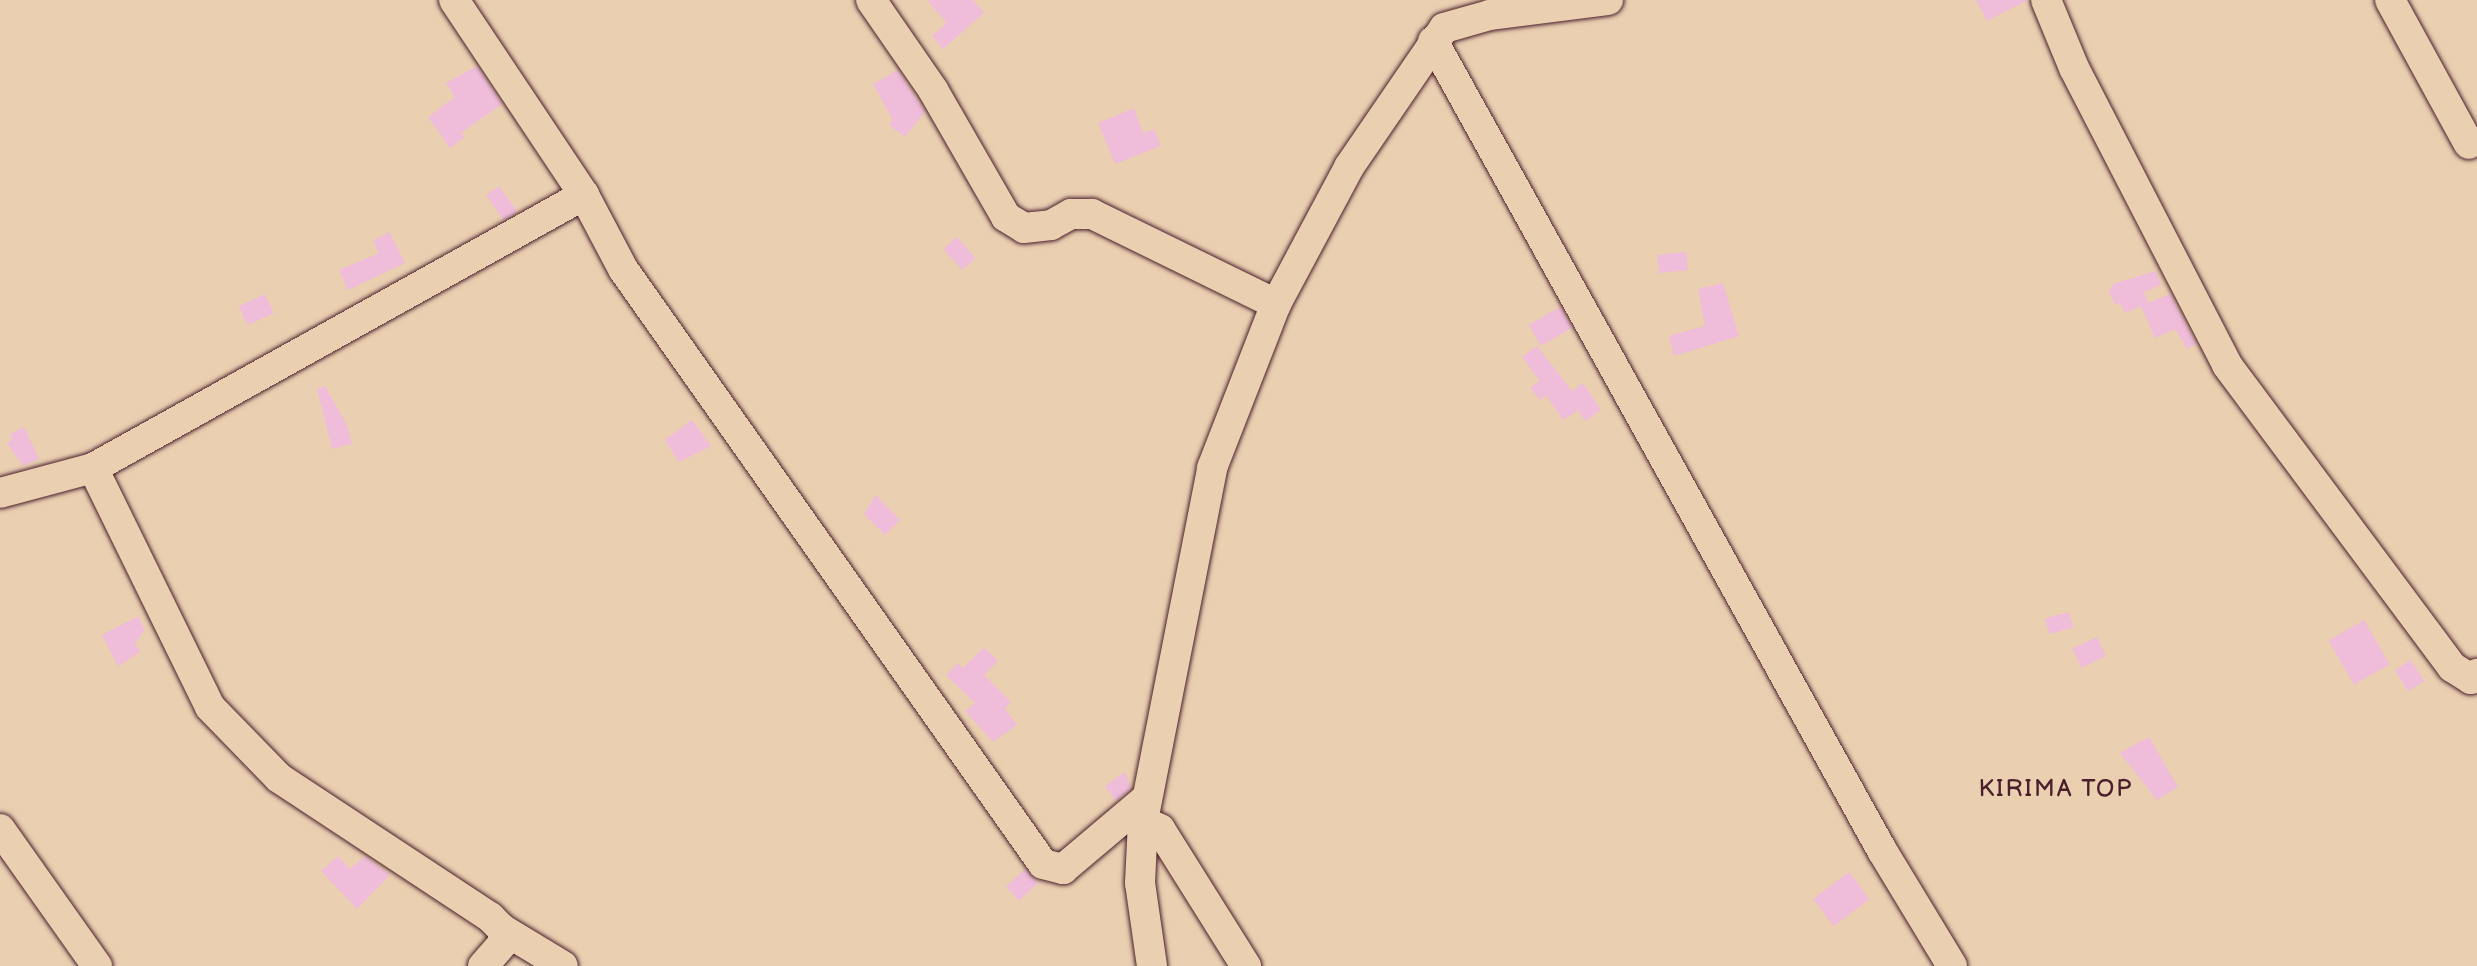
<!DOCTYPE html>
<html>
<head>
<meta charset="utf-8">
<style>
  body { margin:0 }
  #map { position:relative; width:2477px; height:966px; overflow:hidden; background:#eacfb1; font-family:"Balsamiq Sans",sans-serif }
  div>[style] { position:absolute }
  .building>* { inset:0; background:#efbcd9; transform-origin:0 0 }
  .roads { filter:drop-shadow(0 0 2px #4a1f2b) drop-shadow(0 0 2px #4a1f2b) }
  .minor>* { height:30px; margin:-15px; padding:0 15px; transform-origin:15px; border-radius:15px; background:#eacfb1 }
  span { translate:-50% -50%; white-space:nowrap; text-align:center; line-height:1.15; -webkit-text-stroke:7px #eacfb1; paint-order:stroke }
  .quarter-label { font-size:24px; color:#4a1f2b; letter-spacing:2px }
</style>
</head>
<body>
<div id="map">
  <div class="building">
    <div style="clip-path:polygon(927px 0,973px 0,984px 13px,943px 49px,932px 36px,947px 23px)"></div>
    <div style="clip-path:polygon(1976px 0,2028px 0,1987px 21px)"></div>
    <div style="clip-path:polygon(477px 66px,502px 104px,461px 133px,465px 137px,450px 148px,428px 117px,455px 97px,446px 83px)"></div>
    <div style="clip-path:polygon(898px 70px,925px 112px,905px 137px,889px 125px,893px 120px,873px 84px)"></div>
    <div style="clip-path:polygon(1134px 108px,1143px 133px,1154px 129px,1161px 146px,1115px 164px,1098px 123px)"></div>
    <div style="left:499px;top:186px;width:31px;height:16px;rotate:54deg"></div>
    <div style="clip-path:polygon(389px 232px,405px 263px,348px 290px,339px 270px,379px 253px,373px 241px)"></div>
    <div style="left:957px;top:237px;width:28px;height:18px;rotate:49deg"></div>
    <div style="left:1686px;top:252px;width:18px;height:29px;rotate:84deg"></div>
    <div style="clip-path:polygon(2156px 271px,2161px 285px,2144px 292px,2148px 303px,2170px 294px,2196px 344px,2187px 349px,2175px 329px,2155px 338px,2141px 306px,2125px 313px,2120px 303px,2115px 305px,2109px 291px,2113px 284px)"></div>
    <div style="clip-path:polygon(1723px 283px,1739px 336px,1674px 356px,1669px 336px,1705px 326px,1698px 289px)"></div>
    <div style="left:265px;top:294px;width:21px;height:29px;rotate:65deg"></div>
    <div style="left:1560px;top:307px;width:24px;height:36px;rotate:60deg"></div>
    <div style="clip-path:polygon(1537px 346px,1572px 391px,1583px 383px,1601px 410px,1585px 421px,1578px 410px,1563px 420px,1546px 395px,1540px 400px,1530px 388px,1540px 381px,1522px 357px)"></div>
    <div style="clip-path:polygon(325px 386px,347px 425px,352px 444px,332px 449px,317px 389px)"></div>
    <div style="clip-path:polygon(692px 420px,711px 446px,679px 462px,665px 440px)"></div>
    <div style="clip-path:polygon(24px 427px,39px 459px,23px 466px,7px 443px,13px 440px,10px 434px)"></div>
    <div style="clip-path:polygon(876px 495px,900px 520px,885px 535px,864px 514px)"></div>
    <div style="left:2069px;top:612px;width:16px;height:25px;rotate:75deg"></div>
    <div style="clip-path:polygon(138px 616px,145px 630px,135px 643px,140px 652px,118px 666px,102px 635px)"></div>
    <div style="left:2364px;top:620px;width:51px;height:41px;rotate:60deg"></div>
    <div style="left:2097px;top:637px;width:21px;height:27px;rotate:65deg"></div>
    <div style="clip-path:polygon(984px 647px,998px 661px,984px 675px,1011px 702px,1005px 709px,1017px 725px,993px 742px,965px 711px,975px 703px,946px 675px,958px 663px,963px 668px)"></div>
    <div style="left:2411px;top:660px;width:25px;height:19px;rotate:58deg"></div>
    <div style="clip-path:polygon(2149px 737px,2178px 787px,2157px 800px,2120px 753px)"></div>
    <div style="clip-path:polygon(1125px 772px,1131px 788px,1116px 801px,1105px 786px)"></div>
    <div style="clip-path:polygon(338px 856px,350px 869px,365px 856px,390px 875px,357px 909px,321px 871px)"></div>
    <div style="left:1025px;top:869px;width:19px;height:26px;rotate:47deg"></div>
    <div style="left:1849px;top:872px;width:34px;height:45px;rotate:53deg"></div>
  </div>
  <div class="roads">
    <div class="minor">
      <div style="left:454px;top:0;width:234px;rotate:56.3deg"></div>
      <div style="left:584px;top:195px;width:84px;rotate:62.2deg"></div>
      <div style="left:623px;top:269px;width:728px;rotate:54.78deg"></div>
      <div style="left:1043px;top:864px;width:21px;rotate:14deg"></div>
      <div style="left:1063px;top:869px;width:110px;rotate:-40.2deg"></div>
      <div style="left:871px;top:0;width:109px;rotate:55.4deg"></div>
      <div style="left:933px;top:90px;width:146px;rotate:60.1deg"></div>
      <div style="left:1006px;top:217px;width:21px;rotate:31deg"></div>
      <div style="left:1024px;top:228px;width:27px;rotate:-6deg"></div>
      <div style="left:1051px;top:225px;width:23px;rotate:-29deg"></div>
      <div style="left:1071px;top:214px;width:21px"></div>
      <div style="left:1092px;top:214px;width:205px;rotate:26.1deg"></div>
      <div style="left:2046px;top:0;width:74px;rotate:67.6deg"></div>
      <div style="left:2074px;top:68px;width:334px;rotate:62.7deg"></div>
      <div style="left:2227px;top:365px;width:377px;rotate:53.3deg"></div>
      <div style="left:2452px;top:667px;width:22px;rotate:32deg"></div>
      <div style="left:2471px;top:679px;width:8px;rotate:-40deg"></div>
      <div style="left:2390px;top:0;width:164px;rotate:61.3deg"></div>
      <div style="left:1433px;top:41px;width:927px;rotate:60.98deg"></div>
      <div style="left:1883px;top:852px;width:133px;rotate:58.8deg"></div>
      <div style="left:93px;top:468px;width:266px;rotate:63.9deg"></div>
      <div style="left:210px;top:707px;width:99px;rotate:45.8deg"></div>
      <div style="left:279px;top:778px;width:253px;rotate:33.4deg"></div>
      <div style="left:490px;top:917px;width:17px;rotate:45deg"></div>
      <div style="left:502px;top:929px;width:13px;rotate:81deg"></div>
      <div style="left:504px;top:942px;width:32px;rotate:131deg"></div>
      <div style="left:0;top:493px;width:96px;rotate:-15deg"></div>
      <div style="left:93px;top:468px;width:562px;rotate:-29.07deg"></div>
      <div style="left:1143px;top:821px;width:19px;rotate:25deg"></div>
      <div style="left:1160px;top:829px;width:162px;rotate:57.9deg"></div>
      <div style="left:0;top:829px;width:168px;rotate:54.7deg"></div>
      <div style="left:502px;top:929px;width:71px;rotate:31.2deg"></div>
      <div style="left:1152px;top:966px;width:84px;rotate:-98.2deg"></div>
      <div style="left:1140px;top:883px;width:62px;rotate:-87.2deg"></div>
      <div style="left:1143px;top:821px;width:360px;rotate:-78.9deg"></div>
      <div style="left:1212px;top:468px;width:176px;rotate:-68.7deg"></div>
      <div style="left:1276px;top:304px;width:155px;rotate:-61.9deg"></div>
      <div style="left:1349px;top:167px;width:168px;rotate:-55.6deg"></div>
      <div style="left:1444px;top:28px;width:48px;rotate:-15.8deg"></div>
      <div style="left:1490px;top:15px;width:119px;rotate:-7.2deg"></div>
    </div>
  </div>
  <div class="quarter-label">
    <span style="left:2056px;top:789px">KIRIMA TOP</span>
  </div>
</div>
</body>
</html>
